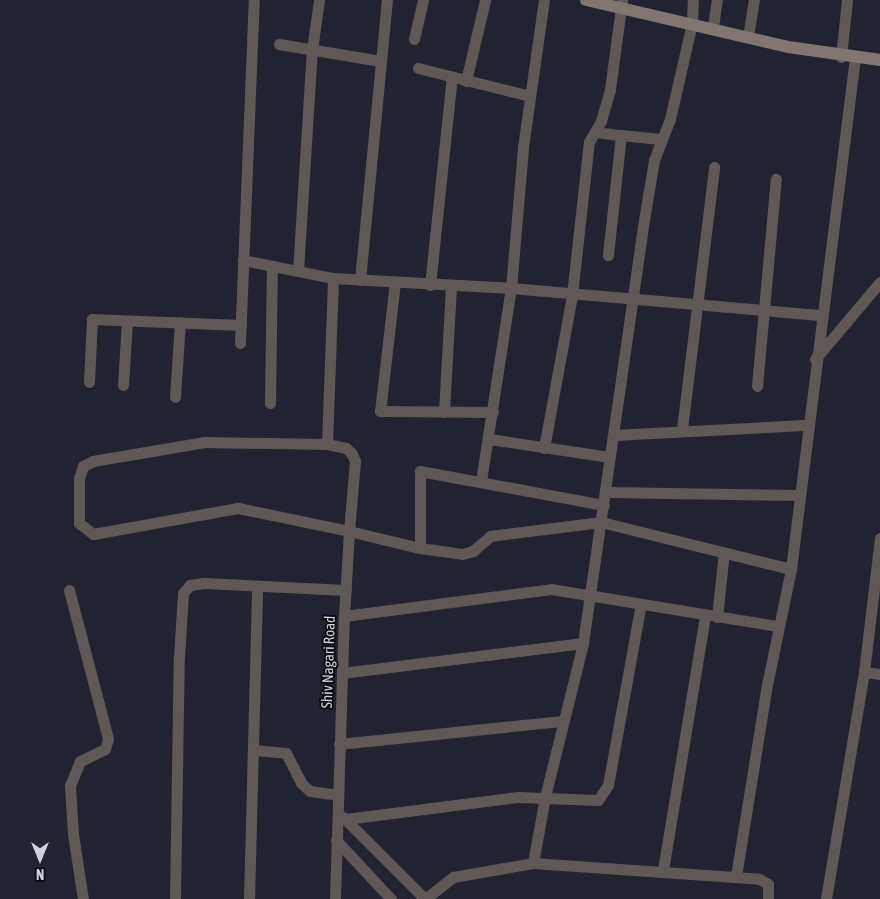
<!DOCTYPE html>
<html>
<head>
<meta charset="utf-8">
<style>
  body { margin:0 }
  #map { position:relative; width:880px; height:899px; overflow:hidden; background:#212430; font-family:"Asap Condensed",sans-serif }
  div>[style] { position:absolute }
  .street>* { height:11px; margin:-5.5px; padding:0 5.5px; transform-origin:5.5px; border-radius:5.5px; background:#605857 }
  .secondary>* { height:12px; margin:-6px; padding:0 6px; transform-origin:6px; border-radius:6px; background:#817572 }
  span { translate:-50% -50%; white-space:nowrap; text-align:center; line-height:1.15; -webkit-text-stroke:4px #0c0e13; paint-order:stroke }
  .street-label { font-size:15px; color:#cfd2da }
  .north { position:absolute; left:15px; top:834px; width:50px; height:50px; -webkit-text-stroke:4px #0c0e13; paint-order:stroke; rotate:180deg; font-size:14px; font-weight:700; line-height:20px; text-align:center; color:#cfd2da }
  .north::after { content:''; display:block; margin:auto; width:18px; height:22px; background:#cfd2da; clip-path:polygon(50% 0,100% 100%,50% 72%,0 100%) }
</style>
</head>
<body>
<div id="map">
  <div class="street">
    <div style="left:713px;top:27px;width:27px;rotate:-82deg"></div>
    <div style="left:748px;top:37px;width:37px;rotate:-81deg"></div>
    <div style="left:414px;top:39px;width:40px;rotate:-77deg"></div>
    <div style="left:279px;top:44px;width:103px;rotate:9.5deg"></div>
    <div style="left:841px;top:57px;width:57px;rotate:-84deg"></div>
    <div style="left:418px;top:68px;width:115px;rotate:14deg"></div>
    <div style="left:466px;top:81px;width:83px;rotate:-76.8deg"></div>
    <div style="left:595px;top:132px;width:26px;rotate:7deg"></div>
    <div style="left:621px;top:135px;width:121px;rotate:96.2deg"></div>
    <div style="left:621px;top:135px;width:39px;rotate:6deg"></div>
    <div style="left:243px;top:260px;width:92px;rotate:11.3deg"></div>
    <div style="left:333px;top:278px;width:178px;rotate:3.2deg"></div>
    <div style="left:511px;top:288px;width:312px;rotate:5deg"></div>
    <div style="left:298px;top:271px;width:221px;rotate:-86.4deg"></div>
    <div style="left:312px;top:50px;width:50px;rotate:-82deg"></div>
    <div style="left:360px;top:280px;width:281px;rotate:-84.5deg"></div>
    <div style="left:395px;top:282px;width:130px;rotate:96.6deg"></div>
    <div style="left:380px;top:411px;width:113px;rotate:0.5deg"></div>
    <div style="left:430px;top:285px;width:209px;rotate:-84deg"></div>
    <div style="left:240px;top:343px;width:343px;rotate:-87.7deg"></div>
    <div style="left:815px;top:359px;width:101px;rotate:-49.8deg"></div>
    <div style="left:89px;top:382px;width:63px;rotate:-87.3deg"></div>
    <div style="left:92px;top:319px;width:149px;rotate:2.3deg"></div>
    <div style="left:123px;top:385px;width:64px;rotate:-86.4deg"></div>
    <div style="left:757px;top:386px;width:208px;rotate:-84.8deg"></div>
    <div style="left:175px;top:397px;width:75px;rotate:-86.2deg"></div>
    <div style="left:270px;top:403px;width:137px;rotate:-89.2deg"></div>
    <div style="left:444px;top:412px;width:126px;rotate:-86.8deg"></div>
    <div style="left:682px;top:429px;width:264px;rotate:-83deg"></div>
    <div style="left:614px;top:435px;width:194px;rotate:-3deg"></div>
    <div style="left:489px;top:439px;width:122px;rotate:8.5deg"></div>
    <div style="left:327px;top:444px;width:166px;rotate:-87.9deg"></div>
    <div style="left:544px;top:448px;width:156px;rotate:-79.6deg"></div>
    <div style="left:572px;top:295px;width:154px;rotate:-83.7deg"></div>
    <div style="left:589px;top:142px;width:24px;rotate:-60deg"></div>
    <div style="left:601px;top:121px;width:33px;rotate:-74deg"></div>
    <div style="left:610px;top:89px;width:90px;rotate:-82.3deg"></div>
    <div style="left:481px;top:481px;width:195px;rotate:-81.2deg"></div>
    <div style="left:511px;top:288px;width:142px;rotate:-85.1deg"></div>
    <div style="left:523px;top:147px;width:148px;rotate:-81.9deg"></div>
    <div style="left:606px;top:492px;width:194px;rotate:0.9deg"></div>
    <div style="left:420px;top:548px;width:77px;rotate:-90deg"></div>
    <div style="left:420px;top:471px;width:187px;rotate:10.5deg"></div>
    <div style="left:69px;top:590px;width:154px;rotate:75.3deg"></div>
    <div style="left:108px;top:739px;width:10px;rotate:107deg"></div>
    <div style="left:105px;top:749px;width:28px;rotate:154deg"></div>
    <div style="left:80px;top:761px;width:27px;rotate:112deg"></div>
    <div style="left:70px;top:786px;width:48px;rotate:86.4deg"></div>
    <div style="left:73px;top:834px;width:66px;rotate:81.3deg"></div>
    <div style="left:344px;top:616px;width:209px;rotate:-7.4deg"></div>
    <div style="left:551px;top:589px;width:230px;rotate:9.3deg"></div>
    <div style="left:717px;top:617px;width:65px;rotate:-83.9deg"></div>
    <div style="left:864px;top:672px;width:16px;rotate:7deg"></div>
    <div style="left:342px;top:673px;width:243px;rotate:-7.1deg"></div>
    <div style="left:339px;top:744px;width:225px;rotate:-5.9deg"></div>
    <div style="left:253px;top:750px;width:33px;rotate:5deg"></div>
    <div style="left:286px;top:753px;width:34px;rotate:63deg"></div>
    <div style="left:301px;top:783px;width:12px;rotate:42deg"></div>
    <div style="left:310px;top:791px;width:28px;rotate:8deg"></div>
    <div style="left:343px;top:817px;width:116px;rotate:45deg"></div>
    <div style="left:346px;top:819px;width:173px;rotate:-7.3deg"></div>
    <div style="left:518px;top:797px;width:80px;rotate:2.1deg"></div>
    <div style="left:598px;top:800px;width:18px;rotate:-56deg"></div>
    <div style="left:608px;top:785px;width:184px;rotate:-79.7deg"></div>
    <div style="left:336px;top:840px;width:81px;rotate:47deg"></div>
    <div style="left:533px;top:863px;width:67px;rotate:-79.7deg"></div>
    <div style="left:545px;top:797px;width:159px;rotate:-76.1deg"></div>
    <div style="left:583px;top:643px;width:427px;rotate:-81.8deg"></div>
    <div style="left:644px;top:220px;width:61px;rotate:-80.5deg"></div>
    <div style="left:654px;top:160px;width:44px;rotate:-68.7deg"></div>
    <div style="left:670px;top:119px;width:98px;rotate:-77.1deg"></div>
    <div style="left:692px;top:23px;width:23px;rotate:-88deg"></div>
    <div style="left:663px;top:870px;width:258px;rotate:-80.6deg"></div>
    <div style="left:736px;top:876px;width:193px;rotate:-80.8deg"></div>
    <div style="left:767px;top:685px;width:118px;rotate:-78.3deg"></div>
    <div style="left:791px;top:569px;width:516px;rotate:-82.87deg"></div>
    <div style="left:175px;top:899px;width:242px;rotate:-89.1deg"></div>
    <div style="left:179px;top:657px;width:64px;rotate:-86.4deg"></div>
    <div style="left:183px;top:593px;width:11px;rotate:-49deg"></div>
    <div style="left:190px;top:585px;width:14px;rotate:-8deg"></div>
    <div style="left:204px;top:583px;width:142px;rotate:2.8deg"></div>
    <div style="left:249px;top:899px;width:312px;rotate:-88.5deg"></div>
    <div style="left:335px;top:899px;width:283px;rotate:-88.2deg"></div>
    <div style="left:344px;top:616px;width:85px;rotate:-86.6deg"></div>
    <div style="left:349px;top:531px;width:70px;rotate:-85.1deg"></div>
    <div style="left:355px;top:461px;width:8px;rotate:-113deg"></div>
    <div style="left:352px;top:454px;width:8px;rotate:-135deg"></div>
    <div style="left:346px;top:448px;width:19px;rotate:-168deg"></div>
    <div style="left:327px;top:444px;width:122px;rotate:-179.1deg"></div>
    <div style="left:205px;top:442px;width:114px;rotate:170.4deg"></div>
    <div style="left:93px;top:461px;width:11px;rotate:153deg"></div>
    <div style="left:83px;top:466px;width:13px;rotate:108deg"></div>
    <div style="left:79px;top:478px;width:45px;rotate:90deg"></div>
    <div style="left:79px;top:523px;width:18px;rotate:38deg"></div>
    <div style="left:93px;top:534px;width:147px;rotate:-10.2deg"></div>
    <div style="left:238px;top:508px;width:113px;rotate:11.7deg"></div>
    <div style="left:349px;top:531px;width:73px;rotate:13.5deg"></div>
    <div style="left:420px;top:548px;width:42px;rotate:8.1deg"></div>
    <div style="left:462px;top:554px;width:11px;rotate:-15deg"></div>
    <div style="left:473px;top:551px;width:23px;rotate:-41deg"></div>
    <div style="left:490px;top:536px;width:112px;rotate:-7.2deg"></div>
    <div style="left:601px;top:522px;width:196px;rotate:13.9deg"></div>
    <div style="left:425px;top:899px;width:36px;rotate:-38deg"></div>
    <div style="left:453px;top:877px;width:81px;rotate:-9.9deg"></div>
    <div style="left:533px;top:863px;width:227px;rotate:4deg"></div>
    <div style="left:759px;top:879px;width:10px;rotate:29deg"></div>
    <div style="left:768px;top:884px;width:15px;rotate:90deg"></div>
    <div style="left:826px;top:899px;width:230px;rotate:-80.5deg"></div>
    <div style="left:864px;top:672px;width:135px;rotate:-83.2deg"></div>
  </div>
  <div class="secondary">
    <div style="left:586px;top:0;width:207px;rotate:13.1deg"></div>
    <div style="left:788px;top:47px;width:93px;rotate:8deg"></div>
  </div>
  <div class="street-label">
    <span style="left:328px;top:662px;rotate:-88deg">Shiv Nagari Road</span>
  </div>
  <div class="north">N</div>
</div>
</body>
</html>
